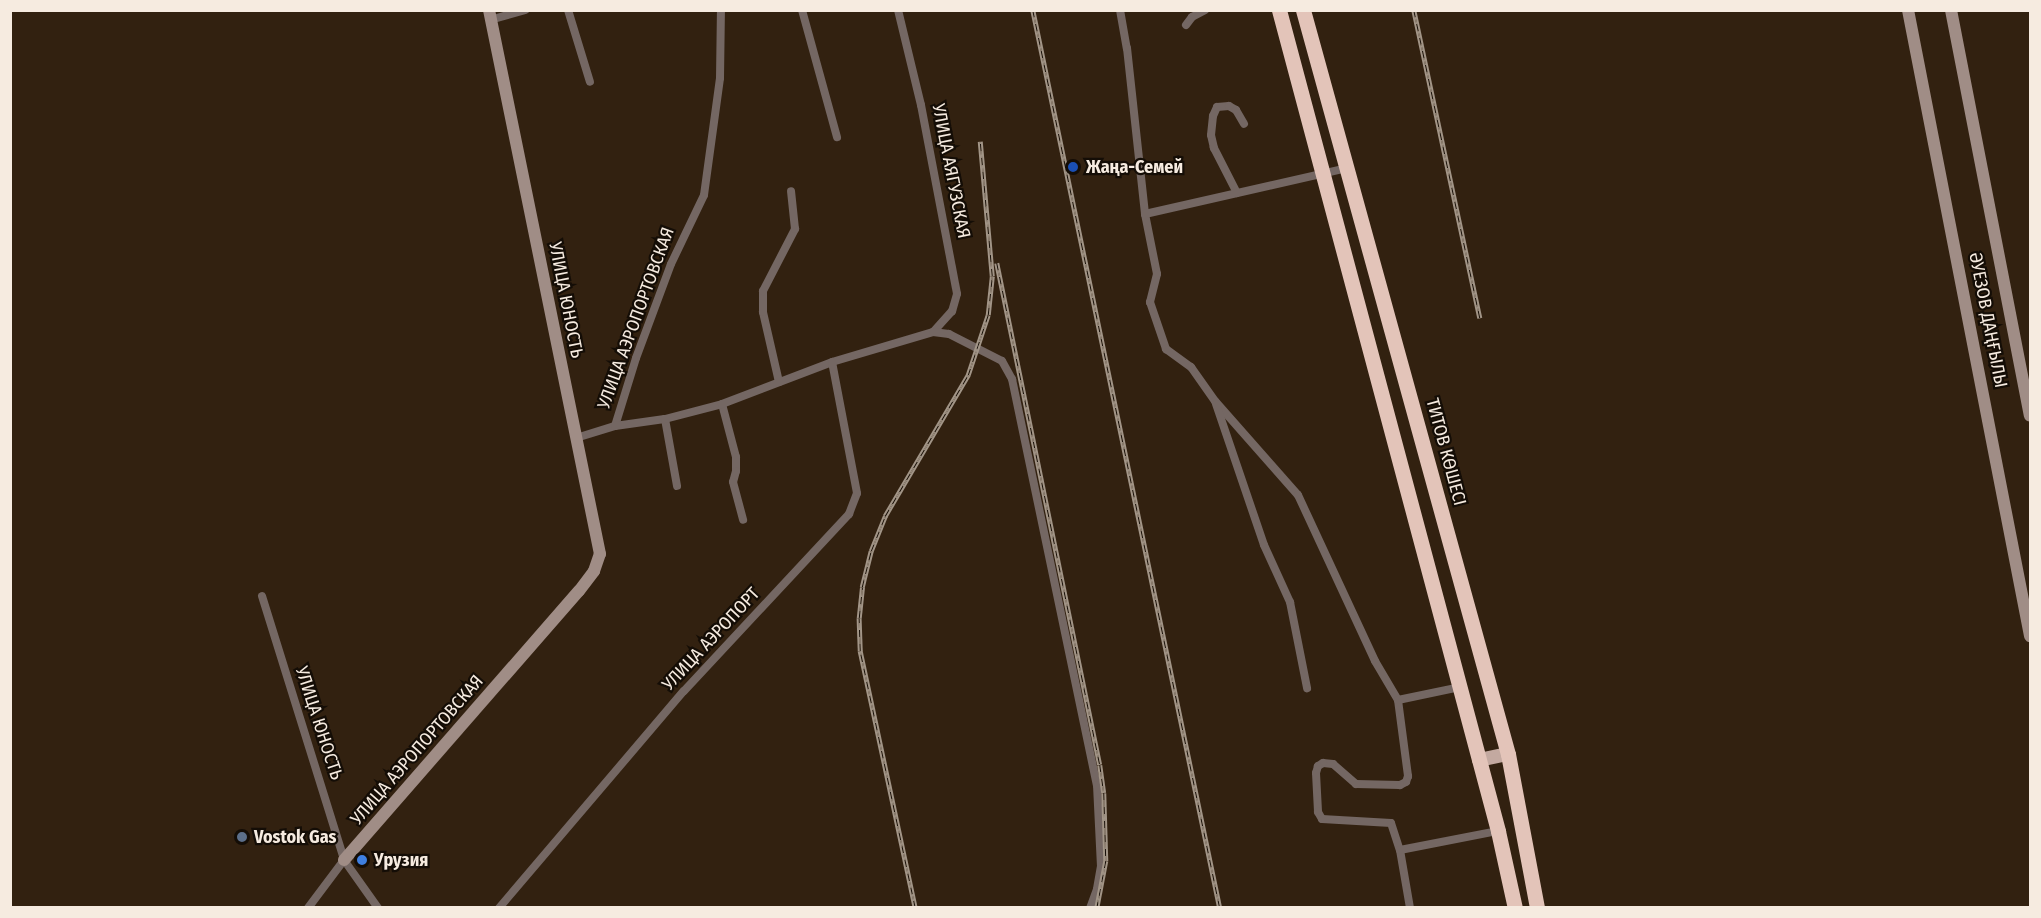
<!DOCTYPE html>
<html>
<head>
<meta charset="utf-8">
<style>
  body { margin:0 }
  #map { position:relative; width:2041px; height:918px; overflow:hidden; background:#322110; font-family:"Fira Sans Condensed",sans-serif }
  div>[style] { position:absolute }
  .street>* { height:8px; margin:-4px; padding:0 4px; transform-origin:4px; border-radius:4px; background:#746763 }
  .secondary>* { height:12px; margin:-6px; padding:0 6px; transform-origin:6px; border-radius:6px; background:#a08d86 }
  .primary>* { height:14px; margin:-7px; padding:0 7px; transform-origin:7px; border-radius:7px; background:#c3a9a0 }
  .highway>* { height:15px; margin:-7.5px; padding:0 7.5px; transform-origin:7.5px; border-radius:7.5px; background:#e3c4b9 }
  .rail>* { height:4.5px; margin-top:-2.25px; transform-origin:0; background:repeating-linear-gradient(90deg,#140d06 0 7px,#a29587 0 14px); box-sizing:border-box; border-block:2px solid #a29587 }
  .dots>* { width:16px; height:16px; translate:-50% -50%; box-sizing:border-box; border:3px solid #140d06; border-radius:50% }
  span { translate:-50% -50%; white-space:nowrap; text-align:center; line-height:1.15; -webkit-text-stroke:4.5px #140d06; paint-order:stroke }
  .poi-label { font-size:18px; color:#f6ebe0; font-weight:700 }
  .left { translate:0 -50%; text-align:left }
  .street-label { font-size:18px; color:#f6ebe0 }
  .frame { position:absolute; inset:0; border:12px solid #f6ebe0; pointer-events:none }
</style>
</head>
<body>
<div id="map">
  <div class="street">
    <div style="left:568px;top:10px;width:75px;rotate:73deg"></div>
    <div style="left:802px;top:10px;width:132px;rotate:74.6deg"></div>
    <div style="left:898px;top:10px;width:98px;rotate:76.4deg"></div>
    <div style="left:921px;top:105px;width:192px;rotate:79.2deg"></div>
    <div style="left:957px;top:294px;width:18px;rotate:106deg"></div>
    <div style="left:952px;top:311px;width:28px;rotate:132deg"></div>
    <div style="left:1120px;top:10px;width:39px;rotate:80deg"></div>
    <div style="left:1127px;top:48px;width:167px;rotate:83.8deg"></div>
    <div style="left:1145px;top:214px;width:61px;rotate:78.7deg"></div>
    <div style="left:1157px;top:274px;width:29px;rotate:104deg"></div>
    <div style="left:1150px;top:302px;width:50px;rotate:71.2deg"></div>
    <div style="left:1166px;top:349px;width:31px;rotate:36deg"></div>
    <div style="left:1191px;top:367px;width:42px;rotate:54.8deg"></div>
    <div style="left:1215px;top:401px;width:125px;rotate:48.6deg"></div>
    <div style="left:1298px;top:495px;width:183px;rotate:65.1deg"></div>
    <div style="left:1375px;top:661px;width:45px;rotate:59.5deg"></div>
    <div style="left:1398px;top:700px;width:77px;rotate:82.5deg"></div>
    <div style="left:1408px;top:776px;width:6px;rotate:108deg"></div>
    <div style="left:1406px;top:782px;width:7px;rotate:153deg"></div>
    <div style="left:1400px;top:785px;width:44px;rotate:-178.7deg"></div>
    <div style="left:1356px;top:784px;width:30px;rotate:-139deg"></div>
    <div style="left:1333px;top:764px;width:10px;rotate:-174deg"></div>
    <div style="left:1323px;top:763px;width:6px;rotate:149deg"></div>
    <div style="left:1318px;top:766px;width:7px;rotate:106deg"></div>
    <div style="left:1316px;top:773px;width:39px;rotate:87deg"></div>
    <div style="left:1318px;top:812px;width:8px;rotate:60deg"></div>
    <div style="left:1322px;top:819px;width:69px;rotate:3.3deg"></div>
    <div style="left:1391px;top:823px;width:28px;rotate:72deg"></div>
    <div style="left:1400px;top:850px;width:59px;rotate:80.2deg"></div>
    <div style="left:490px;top:20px;width:37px;rotate:-16deg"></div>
    <div style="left:1186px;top:25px;width:10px;rotate:-53deg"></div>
    <div style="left:1192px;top:17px;width:15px;rotate:-28deg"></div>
    <div style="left:1237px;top:193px;width:51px;rotate:-117.1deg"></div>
    <div style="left:1214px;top:148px;width:13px;rotate:-103deg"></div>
    <div style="left:1211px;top:135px;width:19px;rotate:-84deg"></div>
    <div style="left:1213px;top:116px;width:10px;rotate:-66deg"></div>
    <div style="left:1217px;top:107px;width:12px;rotate:-5deg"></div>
    <div style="left:1229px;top:106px;width:8px;rotate:30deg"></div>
    <div style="left:1236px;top:110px;width:16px;rotate:60deg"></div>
    <div style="left:1145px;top:214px;width:208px;rotate:-12.8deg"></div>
    <div style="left:779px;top:382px;width:72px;rotate:-102.9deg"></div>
    <div style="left:763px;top:312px;width:21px;rotate:-90deg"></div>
    <div style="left:763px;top:291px;width:70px;rotate:-62.7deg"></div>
    <div style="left:795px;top:229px;width:38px;rotate:-96deg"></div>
    <div style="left:722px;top:404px;width:55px;rotate:75.2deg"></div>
    <div style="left:736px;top:457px;width:14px;rotate:90deg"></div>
    <div style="left:736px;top:471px;width:11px;rotate:105deg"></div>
    <div style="left:733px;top:482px;width:39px;rotate:75deg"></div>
    <div style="left:1216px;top:404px;width:149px;rotate:71.2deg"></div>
    <div style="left:1264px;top:545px;width:63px;rotate:65.5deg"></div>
    <div style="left:1290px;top:602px;width:88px;rotate:78.8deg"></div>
    <div style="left:665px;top:419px;width:68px;rotate:79.8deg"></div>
    <div style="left:615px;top:426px;width:71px;rotate:-72.8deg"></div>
    <div style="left:636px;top:358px;width:100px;rotate:-69.6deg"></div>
    <div style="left:671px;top:264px;width:76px;rotate:-64.4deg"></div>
    <div style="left:704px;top:195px;width:118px;rotate:-82.2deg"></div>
    <div style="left:720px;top:78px;width:68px;rotate:-89.2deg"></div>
    <div style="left:576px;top:438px;width:41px;rotate:-17.1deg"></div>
    <div style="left:615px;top:426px;width:50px;rotate:-8deg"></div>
    <div style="left:665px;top:419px;width:59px;rotate:-14.7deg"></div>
    <div style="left:722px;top:404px;width:118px;rotate:-20.9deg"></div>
    <div style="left:832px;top:362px;width:105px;rotate:-16.5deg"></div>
    <div style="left:933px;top:332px;width:16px;rotate:7deg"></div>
    <div style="left:949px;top:334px;width:59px;rotate:27deg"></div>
    <div style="left:1002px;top:361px;width:21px;rotate:61deg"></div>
    <div style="left:1012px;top:379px;width:415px;rotate:78.2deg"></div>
    <div style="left:1097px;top:785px;width:81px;rotate:87.2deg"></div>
    <div style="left:1101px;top:866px;width:23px;rotate:100deg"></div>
    <div style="left:1097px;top:889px;width:20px;rotate:110deg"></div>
    <div style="left:262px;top:596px;width:276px;rotate:72.7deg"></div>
    <div style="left:344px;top:860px;width:59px;rotate:54.7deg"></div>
    <div style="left:1398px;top:700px;width:63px;rotate:-11.8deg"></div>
    <div style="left:1400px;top:850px;width:100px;rotate:-11deg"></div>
    <div style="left:308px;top:908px;width:60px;rotate:-53.1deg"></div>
    <div style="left:499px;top:908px;width:285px;rotate:-49.6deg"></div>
    <div style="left:684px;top:691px;width:242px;rotate:-47deg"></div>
    <div style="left:849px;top:514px;width:22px;rotate:-69deg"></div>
    <div style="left:857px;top:493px;width:133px;rotate:-100.8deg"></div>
  </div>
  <div class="secondary">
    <div style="left:1908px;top:10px;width:638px;rotate:78.97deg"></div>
    <div style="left:1951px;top:10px;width:413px;rotate:79deg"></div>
    <div style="left:344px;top:860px;width:357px;rotate:-48.9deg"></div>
    <div style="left:579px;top:591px;width:25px;rotate:-53deg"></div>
    <div style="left:594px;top:571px;width:18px;rotate:-71deg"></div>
    <div style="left:600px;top:554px;width:555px;rotate:-101.53deg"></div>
  </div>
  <div class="primary">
    <div style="left:1479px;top:760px;width:30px;rotate:-12deg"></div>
  </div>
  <div class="highway">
    <div style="left:1279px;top:10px;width:850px;rotate:75.06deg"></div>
    <div style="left:1498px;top:831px;width:79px;rotate:77.6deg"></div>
    <div style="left:1303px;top:10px;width:772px;rotate:74.6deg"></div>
    <div style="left:1508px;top:754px;width:157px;rotate:79.3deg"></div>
  </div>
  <div class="rail">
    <div style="left:1033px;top:10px;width:917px;rotate:78.24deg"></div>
    <div style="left:1414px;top:10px;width:315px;rotate:77.9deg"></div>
    <div style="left:997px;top:263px;width:512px;rotate:78.41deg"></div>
    <div style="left:1100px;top:765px;width:28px;rotate:82deg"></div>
    <div style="left:1104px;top:793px;width:68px;rotate:88.3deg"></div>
    <div style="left:1106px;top:861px;width:48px;rotate:100.8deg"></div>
    <div style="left:915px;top:908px;width:263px;rotate:-102.1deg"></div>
    <div style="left:860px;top:651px;width:33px;rotate:-92deg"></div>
    <div style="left:859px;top:618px;width:31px;rotate:-84deg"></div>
    <div style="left:862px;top:587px;width:37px;rotate:-76deg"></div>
    <div style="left:871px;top:551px;width:38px;rotate:-68deg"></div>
    <div style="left:885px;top:516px;width:164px;rotate:-59.5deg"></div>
    <div style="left:968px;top:375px;width:63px;rotate:-71.6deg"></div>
    <div style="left:988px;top:315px;width:39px;rotate:-84deg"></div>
    <div style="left:992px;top:276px;width:135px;rotate:-95.1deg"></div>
  </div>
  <div class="dots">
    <div style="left:1073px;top:167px;background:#1a4fb4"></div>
    <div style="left:242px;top:837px;background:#5c6f8a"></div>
    <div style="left:362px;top:860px;background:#3f7fe0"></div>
  </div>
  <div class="poi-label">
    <span class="left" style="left:1086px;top:167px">Жаңа-Семей</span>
    <span class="left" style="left:254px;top:837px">Vostok Gas</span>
    <span class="left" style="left:374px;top:860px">Урузия</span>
  </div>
  <div class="street-label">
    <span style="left:951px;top:171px;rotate:79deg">УЛИЦА АЯГУЗСКАЯ</span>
    <span style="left:566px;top:300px;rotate:79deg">УЛИЦА ЮНОСТЬ</span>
    <span style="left:636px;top:318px;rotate:-70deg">УЛИЦА АЭРОПОРТОВСКАЯ</span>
    <span style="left:1988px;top:320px;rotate:79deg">ӘУЕЗОВ ДАҢҒЫЛЫ</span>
    <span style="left:1446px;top:452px;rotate:75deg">ТИТОВ КӨШЕСІ</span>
    <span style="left:711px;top:639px;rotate:-47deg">УЛИЦА АЭРОПОРТ</span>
    <span style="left:319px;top:723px;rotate:72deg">УЛИЦА ЮНОСТЬ</span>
    <span style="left:417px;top:750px;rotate:-49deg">УЛИЦА АЭРОПОРТОВСКАЯ</span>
  </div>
  <div class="frame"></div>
</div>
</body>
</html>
